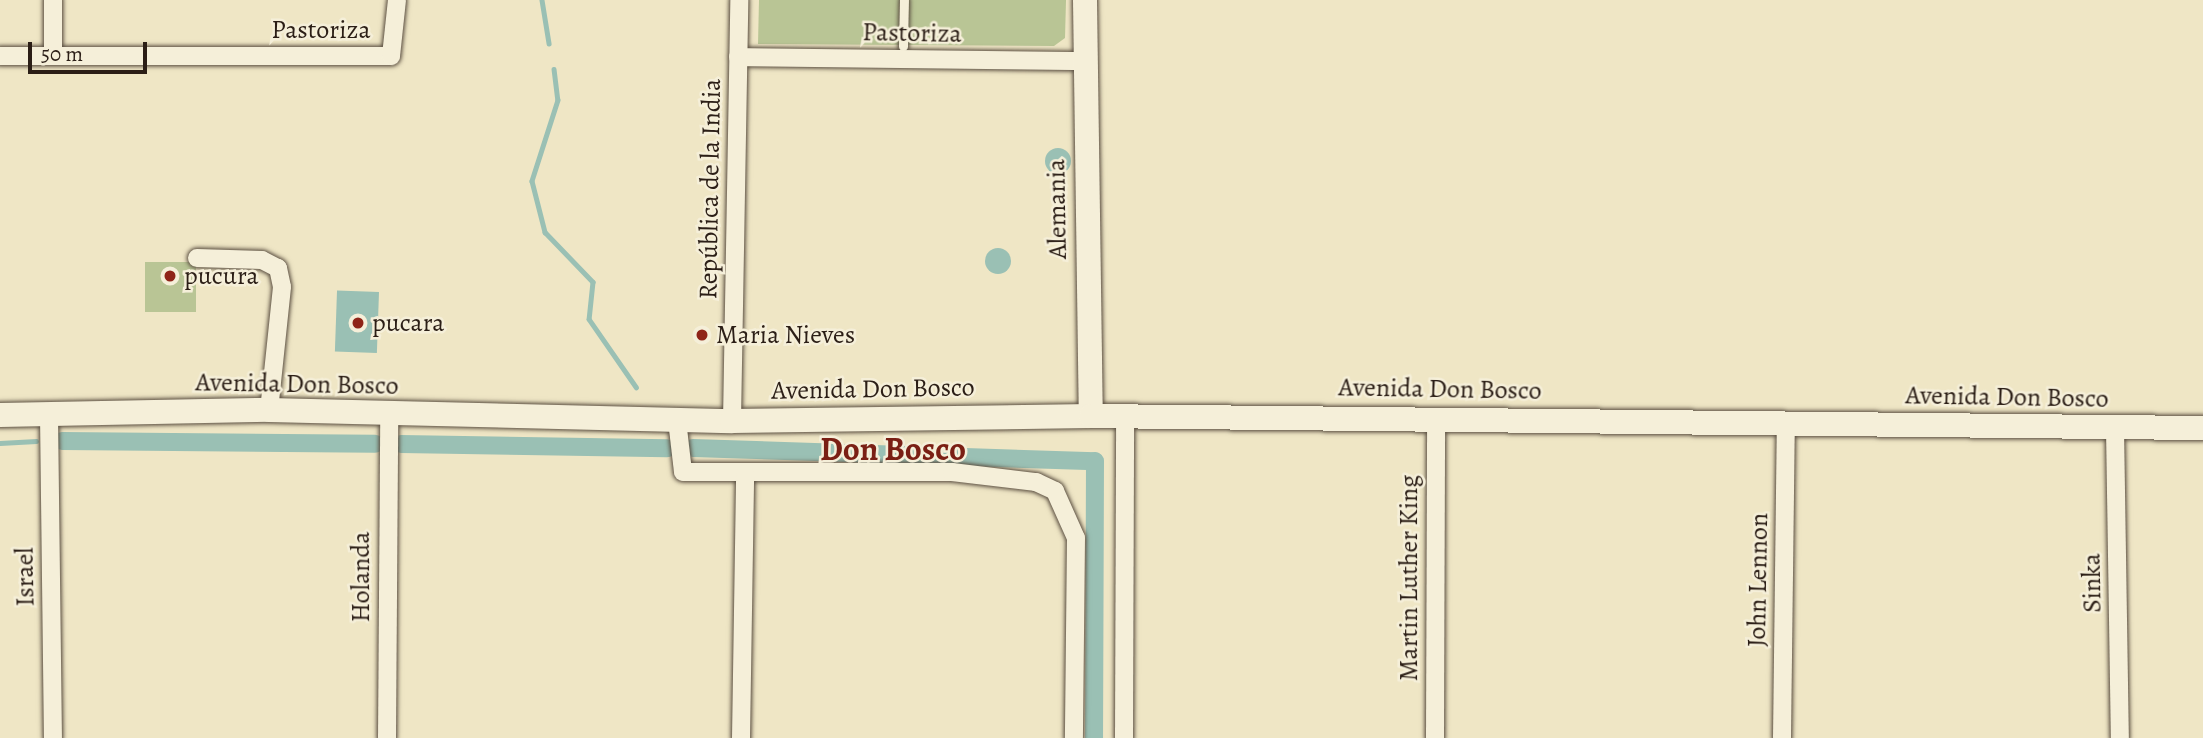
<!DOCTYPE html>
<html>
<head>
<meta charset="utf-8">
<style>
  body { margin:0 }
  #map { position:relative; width:2203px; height:738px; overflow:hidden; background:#efe6c5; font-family:Alegreya,serif }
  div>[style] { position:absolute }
  .green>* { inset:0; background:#b9c595; transform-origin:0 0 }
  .water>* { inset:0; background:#9ac0b4; transform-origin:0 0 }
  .round { border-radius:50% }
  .stream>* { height:4.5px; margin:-2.25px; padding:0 2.25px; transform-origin:2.25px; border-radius:2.25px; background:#9ac0b4 }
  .canal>* { height:18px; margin:-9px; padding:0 9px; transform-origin:9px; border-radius:9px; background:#9ac0b4 }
  .roads { filter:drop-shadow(0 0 2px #5c5042) drop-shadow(0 0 2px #5c5042) }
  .lane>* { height:9px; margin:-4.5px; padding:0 4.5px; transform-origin:4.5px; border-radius:4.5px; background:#f5efd9 }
  .street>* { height:18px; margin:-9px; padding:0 9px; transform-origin:9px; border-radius:9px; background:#f5efd9 }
  .secondary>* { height:24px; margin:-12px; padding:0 12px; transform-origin:12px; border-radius:12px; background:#f5efd9 }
  .dots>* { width:19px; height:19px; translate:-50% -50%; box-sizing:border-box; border:4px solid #f5efd9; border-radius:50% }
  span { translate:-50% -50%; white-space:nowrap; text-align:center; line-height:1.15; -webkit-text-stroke:5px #f5efd9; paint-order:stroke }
  .street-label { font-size:26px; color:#2b1e16 }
  .poi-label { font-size:26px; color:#2b1e16 }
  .left { translate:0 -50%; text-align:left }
  .district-label { font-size:33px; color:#7a1f14; font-weight:700 }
  .scale { position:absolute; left:28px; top:42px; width:119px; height:32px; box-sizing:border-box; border:4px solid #2b1e16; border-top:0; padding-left:9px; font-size:21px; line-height:24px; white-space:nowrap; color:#2b1e16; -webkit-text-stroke:5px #f5efd9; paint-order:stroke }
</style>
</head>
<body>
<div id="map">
  <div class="green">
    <div style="clip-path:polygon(759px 0,1066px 0,1065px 38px,1054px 46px,758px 44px)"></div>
    <div style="left:196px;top:262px;width:50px;height:51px;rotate:90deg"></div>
  </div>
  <div class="water">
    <div class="round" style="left:1045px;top:148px;width:26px;height:26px"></div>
    <div class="round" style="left:985px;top:248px;width:26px;height:26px"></div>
    <div style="left:379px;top:292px;width:61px;height:42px;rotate:92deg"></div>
  </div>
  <div class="stream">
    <div style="left:542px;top:0;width:44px;rotate:80.8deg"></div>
    <div style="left:554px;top:69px;width:31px;rotate:83deg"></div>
    <div style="left:558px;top:100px;width:85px;rotate:107.8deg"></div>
    <div style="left:532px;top:181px;width:53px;rotate:75.7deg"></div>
    <div style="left:545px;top:232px;width:69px;rotate:46.2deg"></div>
    <div style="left:593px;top:282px;width:37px;rotate:96deg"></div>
    <div style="left:589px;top:319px;width:83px;rotate:55.3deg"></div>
    <div style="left:0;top:443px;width:36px;rotate:-3deg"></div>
  </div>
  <div class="canal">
    <div style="left:62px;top:441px;width:313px;rotate:0.5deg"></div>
    <div style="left:401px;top:444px;width:266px;rotate:0.9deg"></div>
    <div style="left:693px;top:448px;width:402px;rotate:1.9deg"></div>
    <div style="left:1095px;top:461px;width:277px;rotate:90.2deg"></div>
  </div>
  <div class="roads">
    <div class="lane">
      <div style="left:903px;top:46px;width:46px;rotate:-88.8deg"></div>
    </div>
    <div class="street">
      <div style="left:53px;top:0;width:56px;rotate:90deg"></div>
      <div style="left:0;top:56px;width:391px"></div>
      <div style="left:391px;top:56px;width:56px;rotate:-83.9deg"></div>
      <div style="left:738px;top:57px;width:346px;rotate:0.7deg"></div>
      <div style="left:197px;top:258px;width:65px;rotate:1.8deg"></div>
      <div style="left:262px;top:260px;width:18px;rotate:27deg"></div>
      <div style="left:278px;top:268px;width:19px;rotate:78deg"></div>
      <div style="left:282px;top:287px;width:124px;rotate:96deg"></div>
      <div style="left:49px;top:415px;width:323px;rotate:89.3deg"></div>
      <div style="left:677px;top:420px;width:52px;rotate:83.4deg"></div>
      <div style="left:683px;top:472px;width:269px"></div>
      <div style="left:952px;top:472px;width:85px;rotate:6.8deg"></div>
      <div style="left:1036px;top:482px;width:21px;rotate:25deg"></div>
      <div style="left:1055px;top:491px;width:51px;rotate:65.9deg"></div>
      <div style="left:1076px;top:538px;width:200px;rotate:90.6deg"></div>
      <div style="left:732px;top:421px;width:421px;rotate:-89deg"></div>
      <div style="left:2115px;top:428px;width:310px;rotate:89.1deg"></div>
      <div style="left:387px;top:738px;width:322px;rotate:-89.6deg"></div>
      <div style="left:741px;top:738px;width:264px;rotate:-89.1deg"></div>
      <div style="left:1124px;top:738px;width:321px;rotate:-89.8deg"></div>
      <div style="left:1435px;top:738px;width:320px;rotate:-89.8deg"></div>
      <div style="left:1782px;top:738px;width:315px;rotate:-89.3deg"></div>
    </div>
    <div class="secondary">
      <div style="left:1085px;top:0;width:416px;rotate:89.2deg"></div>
      <div style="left:0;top:415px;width:269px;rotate:-1.1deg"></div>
      <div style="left:269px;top:410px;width:463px;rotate:1.4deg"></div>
      <div style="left:732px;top:421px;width:359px;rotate:-0.8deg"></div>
      <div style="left:1091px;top:416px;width:1112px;rotate:0.62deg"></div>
    </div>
  </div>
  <div class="dots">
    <div style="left:170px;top:276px;background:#8f2418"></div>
    <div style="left:358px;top:323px;background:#8f2418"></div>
    <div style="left:702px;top:335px;background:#8f2418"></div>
  </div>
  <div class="street-label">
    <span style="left:321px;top:30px">Pastoriza</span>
    <span style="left:912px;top:33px;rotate:1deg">Pastoriza</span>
    <span style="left:710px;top:189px;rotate:-89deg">República de la India</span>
    <span style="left:1057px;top:209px;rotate:-91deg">Alemania</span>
    <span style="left:297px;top:384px;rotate:1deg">Avenida Don Bosco</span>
    <span style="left:873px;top:389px;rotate:-1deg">Avenida Don Bosco</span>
    <span style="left:1440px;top:389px;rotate:1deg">Avenida Don Bosco</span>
    <span style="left:2007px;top:397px;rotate:1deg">Avenida Don Bosco</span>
    <span style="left:25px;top:577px;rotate:-91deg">Israel</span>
    <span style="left:361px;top:577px;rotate:-90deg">Holanda</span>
    <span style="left:1409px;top:578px;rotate:-90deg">Martin Luther King</span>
    <span style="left:1758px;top:580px;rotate:-89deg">John Lennon</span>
    <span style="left:2092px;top:583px;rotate:-91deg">Sinka</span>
  </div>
  <div class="poi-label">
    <span class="left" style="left:184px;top:276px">pucura</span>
    <span class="left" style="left:372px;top:323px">pucara</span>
    <span class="left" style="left:716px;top:335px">Maria Nieves</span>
  </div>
  <div class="district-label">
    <span style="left:893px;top:449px">Don Bosco</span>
  </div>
  <div class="scale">50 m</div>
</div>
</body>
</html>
